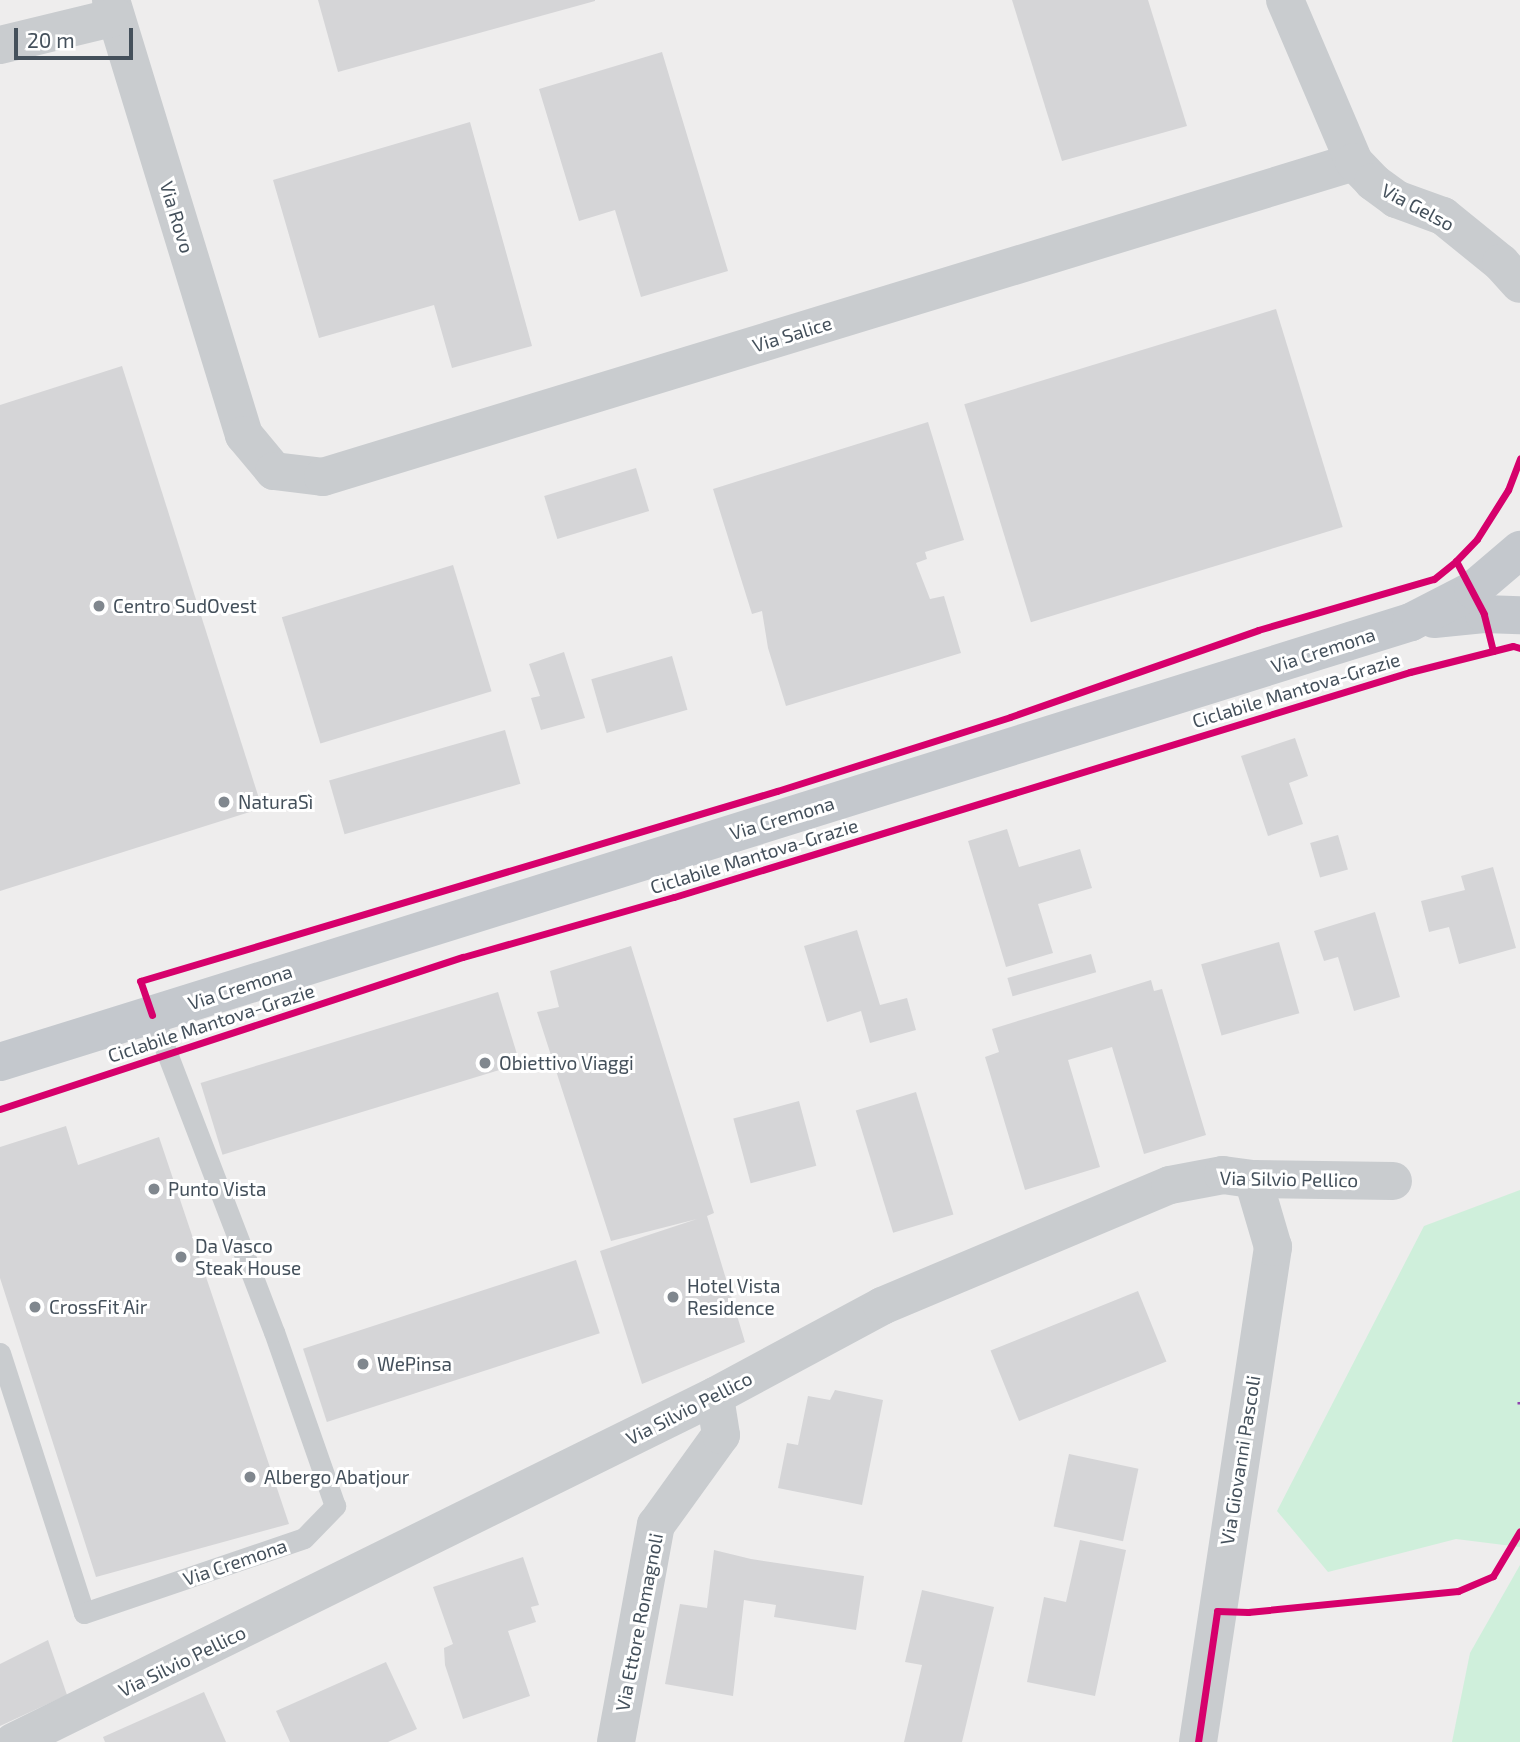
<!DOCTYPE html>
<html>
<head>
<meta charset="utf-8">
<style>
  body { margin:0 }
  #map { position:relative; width:1520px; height:1742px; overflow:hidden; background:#eeeded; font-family:"Exo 2",sans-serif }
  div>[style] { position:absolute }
  .green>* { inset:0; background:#cfefdb }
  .building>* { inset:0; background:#d5d5d7; transform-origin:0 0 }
  .service>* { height:21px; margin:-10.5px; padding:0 10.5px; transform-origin:10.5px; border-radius:10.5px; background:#c9cccf }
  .minor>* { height:38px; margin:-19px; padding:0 19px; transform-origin:19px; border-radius:19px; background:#c9cccf }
  .primary>* { height:38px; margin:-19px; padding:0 19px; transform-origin:19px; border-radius:19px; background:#c4c8cd }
  .quiet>* { height:5px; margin-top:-2.5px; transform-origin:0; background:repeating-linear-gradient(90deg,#8e44ad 0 10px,transparent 0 15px) }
  .cycleway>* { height:7px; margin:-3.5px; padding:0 3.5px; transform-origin:3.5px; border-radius:3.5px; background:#d6006c }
  .dots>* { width:19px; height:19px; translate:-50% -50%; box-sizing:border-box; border:4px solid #fff; border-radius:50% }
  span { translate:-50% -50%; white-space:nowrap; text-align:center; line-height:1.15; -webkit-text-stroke:6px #fff; paint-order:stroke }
  .street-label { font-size:19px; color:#44505b }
  .poi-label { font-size:19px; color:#44505b }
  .left { translate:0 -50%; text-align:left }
  .scale { position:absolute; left:14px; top:28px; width:119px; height:32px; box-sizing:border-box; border:4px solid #44505b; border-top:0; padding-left:9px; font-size:21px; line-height:24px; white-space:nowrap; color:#44505b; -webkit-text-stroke:5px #fff; paint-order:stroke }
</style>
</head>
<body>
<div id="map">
  <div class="green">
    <div style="clip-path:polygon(1520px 1190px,1520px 1547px,1456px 1539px,1328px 1572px,1277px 1511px,1424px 1226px)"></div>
    <div style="clip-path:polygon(1520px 1565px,1520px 1742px,1452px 1742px,1470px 1653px)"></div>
  </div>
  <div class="building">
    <div style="clip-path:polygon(318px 0,595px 0,595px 1px,338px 72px)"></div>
    <div style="clip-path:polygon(1012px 0,1148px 0,1187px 126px,1062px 161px)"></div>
    <div style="clip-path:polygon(662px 52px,728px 271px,641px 297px,615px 210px,579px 221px,539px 89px)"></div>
    <div style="clip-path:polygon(470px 122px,532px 346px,452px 368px,434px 305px,319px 338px,273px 180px)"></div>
    <div style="left:1276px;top:309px;width:228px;height:326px;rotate:73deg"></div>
    <div style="clip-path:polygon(122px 366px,262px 808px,0 891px,0 405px)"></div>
    <div style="clip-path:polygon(928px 422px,964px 540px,925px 552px,927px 559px,916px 563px,930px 599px,944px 596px,961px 653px,786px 706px,768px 648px,762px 611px,752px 614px,713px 489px)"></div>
    <div style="left:636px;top:468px;width:45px;height:96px;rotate:73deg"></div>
    <div style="left:453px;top:565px;width:132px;height:179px;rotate:73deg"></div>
    <div style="clip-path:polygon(564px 652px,585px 718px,541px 730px,531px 698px,540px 696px,529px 664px)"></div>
    <div style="left:672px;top:656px;width:56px;height:84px;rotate:74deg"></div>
    <div style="left:505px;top:730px;width:56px;height:183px;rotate:74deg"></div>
    <div style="clip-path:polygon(1295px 738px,1308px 776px,1289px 783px,1303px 824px,1268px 836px,1241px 756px)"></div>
    <div style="clip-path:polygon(1007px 829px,1019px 867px,1080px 849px,1092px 888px,1038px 904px,1053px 953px,1006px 967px,968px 841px)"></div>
    <div style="left:1338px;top:835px;width:36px;height:29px;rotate:74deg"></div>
    <div style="clip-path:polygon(1493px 867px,1516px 948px,1459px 964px,1449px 927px,1429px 932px,1421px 901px,1465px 890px,1461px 876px)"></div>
    <div style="clip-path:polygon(1375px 912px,1400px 997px,1354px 1011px,1338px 957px,1324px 961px,1314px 931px)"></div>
    <div style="clip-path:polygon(857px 930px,880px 1005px,907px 998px,916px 1030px,870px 1043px,861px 1011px,827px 1022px,804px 946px)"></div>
    <div style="left:1279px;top:942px;width:74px;height:81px;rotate:74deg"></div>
    <div style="clip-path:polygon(631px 946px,714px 1213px,707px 1216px,745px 1342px,642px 1384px,600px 1251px,697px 1219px,611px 1241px,537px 1012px,559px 1007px,550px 971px)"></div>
    <div style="left:1091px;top:954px;width:19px;height:87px;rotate:74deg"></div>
    <div style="clip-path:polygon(1151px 980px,1154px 991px,1162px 989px,1206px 1135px,1144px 1154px,1112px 1047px,1068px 1060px,1100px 1167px,1025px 1190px,985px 1057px,999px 1052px,992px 1029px)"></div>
    <div style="left:498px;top:992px;width:75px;height:311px;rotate:73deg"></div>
    <div style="left:916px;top:1092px;width:128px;height:63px;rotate:73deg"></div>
    <div style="left:799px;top:1101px;width:67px;height:68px;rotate:75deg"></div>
    <div style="clip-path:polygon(66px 1126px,78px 1165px,159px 1137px,289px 1524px,96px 1577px,0 1278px,0 1147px)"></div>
    <div style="left:576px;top:1260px;width:77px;height:287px;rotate:72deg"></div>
    <div style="left:1138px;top:1291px;width:76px;height:159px;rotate:68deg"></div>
    <div style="clip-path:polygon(835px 1390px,883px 1400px,862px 1505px,778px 1488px,787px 1443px,798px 1445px,808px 1396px,830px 1400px)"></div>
    <div style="left:1069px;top:1454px;width:71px;height:74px;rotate:12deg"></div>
    <div style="clip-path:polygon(1080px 1540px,1126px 1550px,1095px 1696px,1027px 1682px,1044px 1597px,1066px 1602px)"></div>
    <div style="clip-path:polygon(714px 1550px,751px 1559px,864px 1576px,856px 1630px,774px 1617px,776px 1605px,744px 1600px,733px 1696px,665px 1684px,680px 1604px,707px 1608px)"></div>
    <div style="clip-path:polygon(523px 1557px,539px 1605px,531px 1607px,536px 1622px,508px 1631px,530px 1696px,463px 1719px,445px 1665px,444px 1648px,453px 1644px,433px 1587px)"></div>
    <div style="clip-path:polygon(922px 1590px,994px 1607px,962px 1742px,904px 1742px,922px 1665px,905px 1662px)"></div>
    <div style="clip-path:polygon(48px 1640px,67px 1695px,0 1726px,0 1664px)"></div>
    <div style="clip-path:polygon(386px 1662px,417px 1729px,388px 1742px,290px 1742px,276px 1711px)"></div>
    <div style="clip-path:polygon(204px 1692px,226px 1742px,105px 1742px,103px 1737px)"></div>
  </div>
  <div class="service">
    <div style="left:0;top:1353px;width:273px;rotate:72.1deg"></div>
    <div style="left:84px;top:1613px;width:232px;rotate:-18.8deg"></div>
    <div style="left:304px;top:1538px;width:45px;rotate:-45.9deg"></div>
    <div style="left:335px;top:1506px;width:184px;rotate:-109.3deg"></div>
    <div style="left:274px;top:1332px;width:340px;rotate:-111deg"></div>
  </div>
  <div class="minor">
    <div style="left:111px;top:0;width:455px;rotate:73deg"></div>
    <div style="left:244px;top:435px;width:47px;rotate:50.2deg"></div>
    <div style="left:274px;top:471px;width:49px;rotate:7deg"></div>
    <div style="left:323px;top:477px;width:1078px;rotate:-16.99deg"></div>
    <div style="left:1285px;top:0;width:176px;rotate:66.9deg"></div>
    <div style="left:1354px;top:162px;width:28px;rotate:46deg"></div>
    <div style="left:1373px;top:182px;width:29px;rotate:36deg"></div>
    <div style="left:1396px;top:199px;width:50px;rotate:19.9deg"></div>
    <div style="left:1443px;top:216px;width:75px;rotate:39deg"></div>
    <div style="left:1501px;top:263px;width:28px;rotate:48deg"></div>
    <div style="left:0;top:45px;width:119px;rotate:-13.6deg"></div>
    <div style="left:13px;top:1742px;width:783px;rotate:-26.24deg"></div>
    <div style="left:715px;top:1396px;width:190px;rotate:-28.3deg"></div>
    <div style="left:882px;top:1306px;width:312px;rotate:-22.8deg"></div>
    <div style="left:1170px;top:1185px;width:54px;rotate:-10.7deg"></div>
    <div style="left:1223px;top:1175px;width:30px;rotate:8deg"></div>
    <div style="left:1253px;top:1179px;width:140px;rotate:0.8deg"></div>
    <div style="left:616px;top:1742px;width:221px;rotate:-79.6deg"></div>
    <div style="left:656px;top:1525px;width:111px;rotate:-54.2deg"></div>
    <div style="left:721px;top:1435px;width:39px;rotate:-99deg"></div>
    <div style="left:1198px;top:1742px;width:501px;rotate:-81.38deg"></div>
    <div style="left:1273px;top:1247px;width:71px;rotate:-106.4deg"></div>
  </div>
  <div class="primary">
    <div style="left:1434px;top:619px;width:50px;rotate:-5.7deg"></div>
    <div style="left:1484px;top:614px;width:36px;rotate:2deg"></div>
    <div style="left:0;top:1062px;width:1478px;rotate:-17.32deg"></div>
    <div style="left:1411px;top:622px;width:70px;rotate:-27.3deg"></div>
    <div style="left:1473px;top:590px;width:62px;rotate:-40.4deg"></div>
  </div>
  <div class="quiet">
    <div style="left:1520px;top:1401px;width:3px;rotate:90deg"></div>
  </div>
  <div class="cycleway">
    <div style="left:1493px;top:651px;width:38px;rotate:-104deg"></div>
    <div style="left:1484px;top:614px;width:60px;rotate:-117.8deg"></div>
    <div style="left:1456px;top:561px;width:30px;rotate:-46deg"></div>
    <div style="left:1477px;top:539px;width:58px;rotate:-57.7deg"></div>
    <div style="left:1508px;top:490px;width:34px;rotate:-69deg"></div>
    <div style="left:152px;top:1015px;width:36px;rotate:-109deg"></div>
    <div style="left:140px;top:981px;width:665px;rotate:-16.61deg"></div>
    <div style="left:777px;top:791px;width:244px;rotate:-17.6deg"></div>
    <div style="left:1010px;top:717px;width:263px;rotate:-19.3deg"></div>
    <div style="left:1258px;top:630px;width:183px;rotate:-16.2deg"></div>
    <div style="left:1434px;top:579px;width:28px;rotate:-39deg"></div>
    <div style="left:0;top:1109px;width:487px;rotate:-18.2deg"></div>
    <div style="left:463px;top:957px;width:219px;rotate:-15.9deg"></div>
    <div style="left:674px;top:897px;width:770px;rotate:-17deg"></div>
    <div style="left:1410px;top:672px;width:106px;rotate:-14.2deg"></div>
    <div style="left:1513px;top:646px;width:7px;rotate:16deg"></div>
    <div style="left:1198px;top:1742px;width:132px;rotate:-81.7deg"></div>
    <div style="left:1217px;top:1611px;width:31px;rotate:2deg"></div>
    <div style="left:1248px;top:1612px;width:211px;rotate:-5.7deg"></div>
    <div style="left:1458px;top:1591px;width:38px;rotate:-23deg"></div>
    <div style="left:1493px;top:1576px;width:52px;rotate:-59deg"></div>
  </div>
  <div class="dots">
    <div style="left:99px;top:606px;background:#80878e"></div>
    <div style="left:224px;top:802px;background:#80878e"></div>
    <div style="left:485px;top:1063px;background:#80878e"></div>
    <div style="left:154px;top:1189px;background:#80878e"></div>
    <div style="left:181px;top:1257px;background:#80878e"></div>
    <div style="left:673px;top:1297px;background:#80878e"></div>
    <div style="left:35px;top:1307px;background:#80878e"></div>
    <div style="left:363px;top:1364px;background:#80878e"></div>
    <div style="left:250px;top:1477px;background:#80878e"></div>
  </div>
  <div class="street-label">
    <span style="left:1418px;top:207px;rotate:28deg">Via Gelso</span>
    <span style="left:177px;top:217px;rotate:73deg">Via Rovo</span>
    <span style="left:792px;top:334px;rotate:-17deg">Via Salice</span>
    <span style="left:1323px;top:650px;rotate:-18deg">Via Cremona</span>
    <span style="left:1296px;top:690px;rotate:-17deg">Ciclabile Mantova-Grazie</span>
    <span style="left:782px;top:818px;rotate:-17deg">Via Cremona</span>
    <span style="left:754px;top:856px;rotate:-17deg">Ciclabile Mantova-Grazie</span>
    <span style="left:240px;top:987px;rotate:-18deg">Via Cremona</span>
    <span style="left:211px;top:1023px;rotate:-18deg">Ciclabile Mantova-Grazie</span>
    <span style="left:1289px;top:1179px;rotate:1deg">Via Silvio Pellico</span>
    <span style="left:689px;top:1408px;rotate:-27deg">Via Silvio Pellico</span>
    <span style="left:1240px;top:1460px;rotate:-81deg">Via Giovanni Pascoli</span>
    <span style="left:235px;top:1562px;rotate:-19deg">Via Cremona</span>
    <span style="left:639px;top:1622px;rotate:-79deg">Via Ettore Romagnoli</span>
    <span style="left:182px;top:1661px;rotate:-26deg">Via Silvio Pellico</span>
  </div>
  <div class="poi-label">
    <span class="left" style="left:113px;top:606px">Centro SudOvest</span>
    <span class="left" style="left:238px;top:802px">NaturaSì</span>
    <span class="left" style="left:499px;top:1063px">Obiettivo Viaggi</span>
    <span class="left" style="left:168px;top:1189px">Punto Vista</span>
    <span class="left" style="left:195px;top:1257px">Da Vasco<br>Steak House</span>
    <span class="left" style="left:687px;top:1297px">Hotel Vista<br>Residence</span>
    <span class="left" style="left:49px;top:1307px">CrossFit Air</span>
    <span class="left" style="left:377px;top:1364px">WePinsa</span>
    <span class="left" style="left:264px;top:1477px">Albergo Abatjour</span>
  </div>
  <div class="scale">20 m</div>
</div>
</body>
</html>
